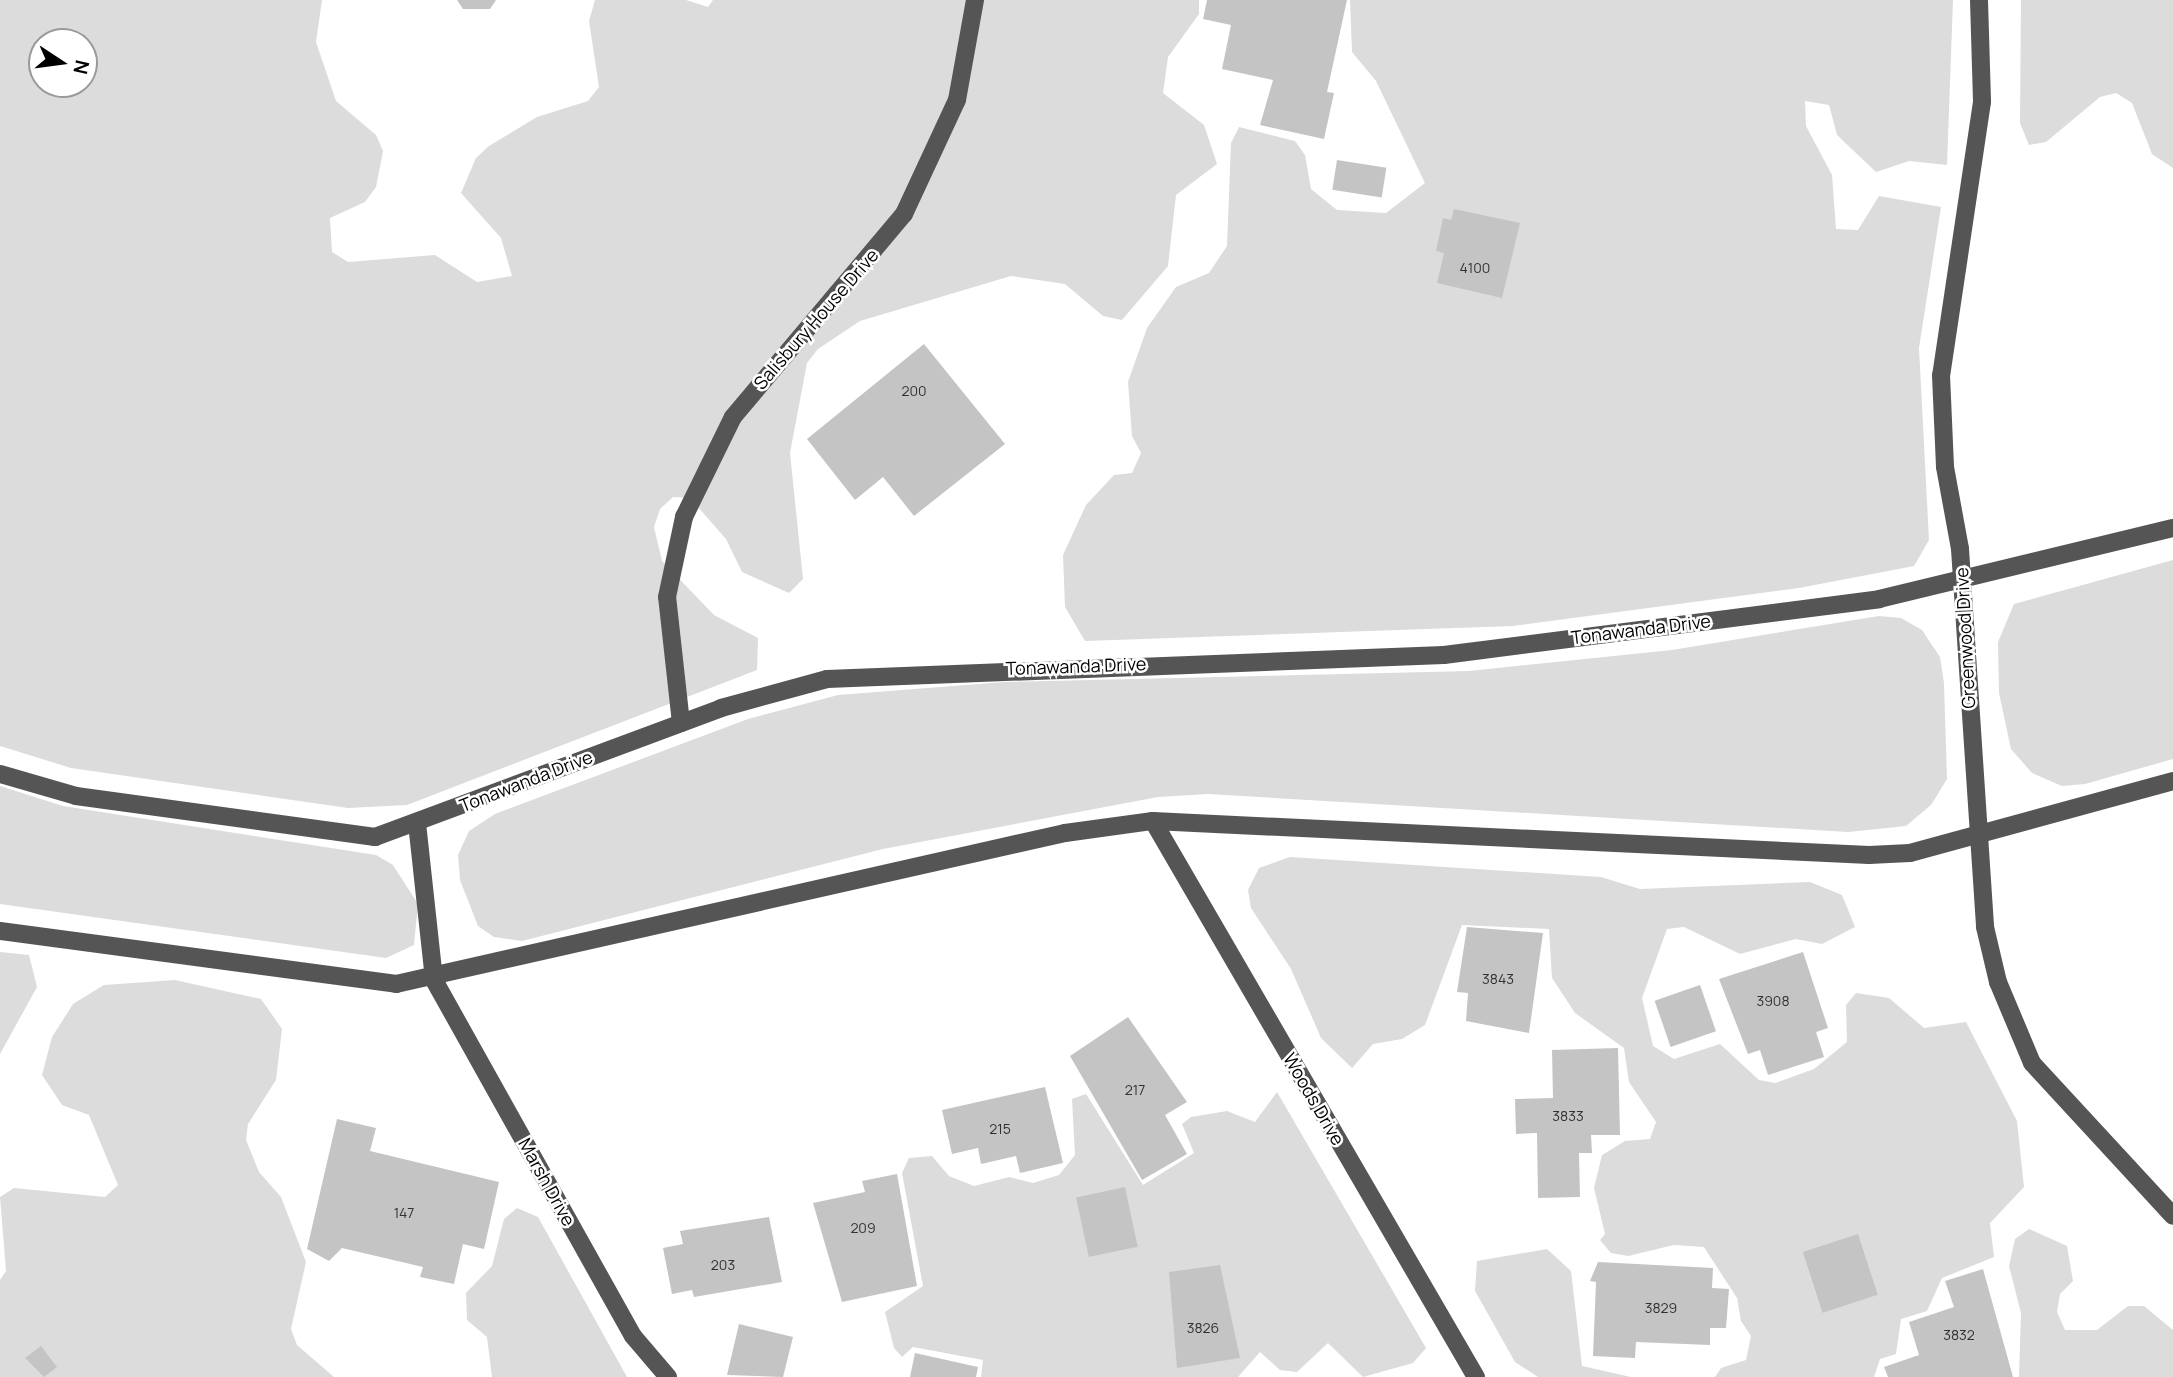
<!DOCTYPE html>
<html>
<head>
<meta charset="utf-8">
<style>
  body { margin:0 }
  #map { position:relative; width:2173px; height:1377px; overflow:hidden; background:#fff; font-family:Manrope,sans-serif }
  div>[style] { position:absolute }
  .green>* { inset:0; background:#dcdcdc }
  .building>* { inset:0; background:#c4c4c4; transform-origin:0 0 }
  .minor>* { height:18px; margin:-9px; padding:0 9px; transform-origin:9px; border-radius:9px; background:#555 }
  span { translate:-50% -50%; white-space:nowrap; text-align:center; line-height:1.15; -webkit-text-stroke:5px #fff; paint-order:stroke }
  .number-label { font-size:14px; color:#313131 }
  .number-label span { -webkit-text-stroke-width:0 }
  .street-label { font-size:18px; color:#000 }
  .north { position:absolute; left:28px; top:28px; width:70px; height:70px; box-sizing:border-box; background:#fff; border:2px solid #999; border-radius:50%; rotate:103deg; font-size:19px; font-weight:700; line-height:28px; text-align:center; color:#000 }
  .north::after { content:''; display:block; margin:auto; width:24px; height:32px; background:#000; clip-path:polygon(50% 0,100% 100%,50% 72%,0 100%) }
</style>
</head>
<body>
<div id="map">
  <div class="green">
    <div style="clip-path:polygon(evenodd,0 0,322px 0,316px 42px,336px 101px,376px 135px,383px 151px,376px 187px,365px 202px,330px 218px,332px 252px,348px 262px,435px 255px,477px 282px,512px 276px,501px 238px,461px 193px,476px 158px,489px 146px,537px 117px,588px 101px,599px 87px,589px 21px,595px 0,686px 0,708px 7px,713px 0,1199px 0,1199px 14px,1168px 57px,1163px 93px,1204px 125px,1217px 164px,1176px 195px,1168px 266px,1122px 320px,1103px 316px,1065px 284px,1011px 276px,860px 321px,818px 349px,807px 363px,790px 453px,803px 579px,789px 593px,742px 572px,726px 539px,690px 498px,673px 497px,660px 509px,654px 527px,662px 561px,714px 615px,758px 638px,757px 670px,407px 805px,348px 808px,71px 768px,0 746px,0 0,42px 42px,84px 42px,84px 84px,42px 84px,42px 42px)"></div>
    <div style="clip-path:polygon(1350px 0,1953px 0,1947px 165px,1909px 161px,1876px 172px,1837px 135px,1829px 105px,1805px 101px,1806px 126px,1832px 175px,1836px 229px,1858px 230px,1879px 196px,1941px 207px,1919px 348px,1929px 540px,1914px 566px,1799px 588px,1513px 626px,1085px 641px,1065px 607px,1063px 555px,1086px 505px,1114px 475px,1132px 473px,1141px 453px,1132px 436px,1128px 382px,1147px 328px,1176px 287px,1209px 273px,1227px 246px,1231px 143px,1239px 127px,1295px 141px,1305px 155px,1311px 189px,1337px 210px,1386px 213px,1425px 183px,1376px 81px,1352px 52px)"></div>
    <div style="clip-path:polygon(2021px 0,2173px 0,2173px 168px,2152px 154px,2132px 103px,2116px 93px,2100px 97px,2046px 142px,2029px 145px,2020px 123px)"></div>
    <div style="clip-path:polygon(2173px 560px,2173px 759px,2085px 784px,2062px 786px,2032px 773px,2011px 749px,1999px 693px,1998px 642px,2014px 604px)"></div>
    <div style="clip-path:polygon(1879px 616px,1901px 618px,1922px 630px,1940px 657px,1944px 683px,1947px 779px,1931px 805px,1906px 826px,1848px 832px,1208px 794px,1158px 797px,883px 849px,522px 941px,494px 937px,478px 926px,460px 880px,458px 855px,469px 831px,495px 814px,748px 719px,838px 695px,1004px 682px,1469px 671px,1672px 650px)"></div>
    <div style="clip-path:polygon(0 786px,63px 806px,376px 855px,393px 865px,418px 904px,414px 945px,386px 958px,0 904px)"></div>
    <div style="clip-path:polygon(1290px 857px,1601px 877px,1640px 889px,1810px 882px,1842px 895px,1855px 927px,1822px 944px,1796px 939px,1740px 954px,1684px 927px,1667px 929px,1642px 998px,1653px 1046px,1674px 1059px,1720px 1044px,1759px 1080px,1775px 1083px,1814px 1069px,1847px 1042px,1846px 1005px,1856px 993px,1889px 998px,1924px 1028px,1966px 1022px,2017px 1121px,2024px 1187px,1990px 1223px,1994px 1257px,1942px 1278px,1927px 1311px,1901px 1319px,1896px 1354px,1880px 1359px,1874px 1377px,1715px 1377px,1721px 1368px,1746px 1360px,1751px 1336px,1741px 1321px,1737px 1298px,1704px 1247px,1674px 1245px,1628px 1256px,1611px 1253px,1600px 1240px,1605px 1234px,1594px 1188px,1602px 1155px,1625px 1141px,1650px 1139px,1656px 1122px,1629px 1082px,1624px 1048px,1575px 1013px,1552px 978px,1549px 929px,1462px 925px,1425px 1025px,1402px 1039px,1373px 1044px,1352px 1068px,1321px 1038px,1291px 969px,1251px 908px,1248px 890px,1259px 868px)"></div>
    <div style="clip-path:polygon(0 952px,29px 955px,37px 987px,0 1054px)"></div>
    <div style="clip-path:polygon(175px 980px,261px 999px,282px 1029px,276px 1080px,248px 1124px,246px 1140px,259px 1172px,281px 1197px,306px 1262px,291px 1329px,297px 1345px,334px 1377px,0 1377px,0 1280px,6px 1271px,0 1197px,14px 1188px,105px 1197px,118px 1185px,89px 1115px,62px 1105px,42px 1075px,52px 1037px,73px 1004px,104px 985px)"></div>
    <div style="clip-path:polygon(1277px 1092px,1426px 1348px,1413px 1363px,1363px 1377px,1328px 1343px,1297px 1372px,1280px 1370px,1260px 1352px,1238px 1377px,981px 1377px,983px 1360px,913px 1347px,902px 1357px,894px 1348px,885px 1312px,923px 1286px,902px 1173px,909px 1158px,932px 1156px,949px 1176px,974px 1186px,1009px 1177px,1033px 1183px,1059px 1175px,1075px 1155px,1072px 1099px,1086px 1094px,1143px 1185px,1194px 1153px,1182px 1124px,1191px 1117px,1227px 1111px,1255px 1122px)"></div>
    <div style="clip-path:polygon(517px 1208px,538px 1217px,627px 1377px,492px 1377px,487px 1337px,467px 1320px,466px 1293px,492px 1266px,504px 1219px)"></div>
    <div style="clip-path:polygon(2029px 1229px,2067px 1246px,2073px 1281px,2060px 1294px,2057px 1312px,2065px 1330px,2097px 1330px,2128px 1306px,2144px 1306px,2173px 1330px,2173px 1377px,2019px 1377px,2021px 1313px,2009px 1266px,2015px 1239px)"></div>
    <div style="clip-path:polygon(1547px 1249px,1571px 1271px,1582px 1366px,1631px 1377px,1538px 1377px,1515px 1362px,1475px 1291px,1477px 1261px)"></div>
  </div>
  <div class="building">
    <div style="clip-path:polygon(457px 0,496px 0,490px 9px,463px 9px)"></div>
    <div style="clip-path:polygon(1207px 0,1347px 0,1327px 92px,1334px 93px,1324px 139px,1260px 125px,1273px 80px,1222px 69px,1231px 25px,1203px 19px)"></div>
    <div style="left:1337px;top:160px;width:50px;height:30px;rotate:9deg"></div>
    <div style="clip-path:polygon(1454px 209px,1520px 223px,1502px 298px,1437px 283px,1444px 253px,1436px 251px,1443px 218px,1451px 220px)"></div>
    <div style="clip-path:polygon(924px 344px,1005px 444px,914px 516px,883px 477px,855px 500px,807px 439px)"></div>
    <div style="clip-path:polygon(1467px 927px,1543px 933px,1529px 1033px,1466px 1021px,1468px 993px,1457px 992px)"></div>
    <div style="clip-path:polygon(1803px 952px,1828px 1028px,1816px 1032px,1824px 1057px,1768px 1075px,1760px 1050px,1748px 1054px,1719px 979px)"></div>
    <div style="left:1700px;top:985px;width:49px;height:48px;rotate:71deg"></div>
    <div style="clip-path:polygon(1128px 1017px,1187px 1102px,1165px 1115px,1187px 1154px,1142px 1180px,1070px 1056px)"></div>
    <div style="clip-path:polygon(1618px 1048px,1620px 1135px,1591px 1135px,1592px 1153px,1579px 1153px,1580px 1197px,1538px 1198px,1537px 1133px,1516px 1134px,1515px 1099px,1553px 1098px,1552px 1050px)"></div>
    <div style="clip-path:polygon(1045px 1087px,1063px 1163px,1020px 1173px,1016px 1156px,981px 1164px,978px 1148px,952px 1154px,942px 1110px)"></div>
    <div style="clip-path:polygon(337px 1119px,376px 1128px,370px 1151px,499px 1182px,484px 1249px,463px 1244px,454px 1284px,420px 1277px,423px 1267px,342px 1248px,329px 1261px,307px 1249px)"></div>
    <div style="clip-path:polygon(897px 1174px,917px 1286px,842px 1302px,813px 1203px,865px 1192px,862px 1181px)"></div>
    <div style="left:1125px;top:1187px;width:61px;height:50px;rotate:78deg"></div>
    <div style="clip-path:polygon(769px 1217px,782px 1282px,694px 1297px,692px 1290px,672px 1294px,663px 1248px,683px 1244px,680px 1231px)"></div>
    <div style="left:1858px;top:1234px;width:64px;height:58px;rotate:72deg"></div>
    <div style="clip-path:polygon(1598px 1262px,1713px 1268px,1712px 1288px,1729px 1289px,1726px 1328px,1710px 1328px,1710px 1345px,1636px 1342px,1635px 1358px,1593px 1356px,1596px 1282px,1590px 1281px)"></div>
    <div style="clip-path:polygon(1220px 1265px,1240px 1358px,1177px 1368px,1169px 1272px)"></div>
    <div style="clip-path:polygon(1983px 1269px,2013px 1377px,1888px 1377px,1884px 1367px,1919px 1355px,1909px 1322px,1954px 1307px,1945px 1281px)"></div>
    <div style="clip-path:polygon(739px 1324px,793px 1337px,783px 1377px,727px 1375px)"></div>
    <div style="clip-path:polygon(41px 1346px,57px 1367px,44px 1377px,25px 1358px)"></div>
    <div style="clip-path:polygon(915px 1353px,978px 1367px,976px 1377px,910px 1377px)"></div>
  </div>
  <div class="minor">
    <div style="left:1979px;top:0;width:102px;rotate:88.3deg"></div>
    <div style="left:1982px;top:102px;width:276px;rotate:98.5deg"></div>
    <div style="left:1941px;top:375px;width:92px;rotate:87.5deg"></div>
    <div style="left:1945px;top:467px;width:83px;rotate:79.6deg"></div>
    <div style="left:1960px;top:549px;width:379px;rotate:86.2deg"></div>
    <div style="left:1985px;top:927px;width:57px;rotate:76.7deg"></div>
    <div style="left:1998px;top:982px;width:88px;rotate:67.2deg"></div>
    <div style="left:2032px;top:1063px;width:208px;rotate:47.3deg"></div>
    <div style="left:681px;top:723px;width:127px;rotate:-96.3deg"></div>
    <div style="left:667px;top:597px;width:82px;rotate:-78deg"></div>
    <div style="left:684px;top:517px;width:111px;rotate:-63.9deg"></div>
    <div style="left:733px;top:417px;width:265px;rotate:-49.9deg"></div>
    <div style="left:904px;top:214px;width:126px;rotate:-65.1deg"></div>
    <div style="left:957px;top:100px;width:102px;rotate:-79.8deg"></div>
    <div style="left:0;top:774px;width:79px;rotate:16.1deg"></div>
    <div style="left:76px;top:796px;width:302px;rotate:7.8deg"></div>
    <div style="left:375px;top:837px;width:369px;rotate:-20.4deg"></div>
    <div style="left:721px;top:708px;width:110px;rotate:-15.3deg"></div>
    <div style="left:827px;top:679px;width:617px;rotate:-2.23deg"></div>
    <div style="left:1444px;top:655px;width:439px;rotate:-7.3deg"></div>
    <div style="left:1879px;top:599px;width:302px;rotate:-13.6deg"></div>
    <div style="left:1153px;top:821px;width:643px;rotate:59.85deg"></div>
    <div style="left:417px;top:823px;width:158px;rotate:83.8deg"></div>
    <div style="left:434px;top:980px;width:408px;rotate:60.8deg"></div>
    <div style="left:633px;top:1336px;width:54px;rotate:49.5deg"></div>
    <div style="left:0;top:931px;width:400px;rotate:7.6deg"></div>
    <div style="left:396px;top:984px;width:686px;rotate:-12.72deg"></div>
    <div style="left:1065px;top:833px;width:89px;rotate:-7.8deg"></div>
    <div style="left:1153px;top:821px;width:717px;rotate:2.72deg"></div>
    <div style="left:1869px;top:855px;width:41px;rotate:-2.8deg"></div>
    <div style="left:1910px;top:853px;width:273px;rotate:-15.3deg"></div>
  </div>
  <div class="number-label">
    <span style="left:1475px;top:268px">4100</span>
    <span style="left:914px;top:391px">200</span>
    <span style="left:1498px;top:979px">3843</span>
    <span style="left:1773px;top:1001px">3908</span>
    <span style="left:1135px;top:1090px">217</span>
    <span style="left:1568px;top:1116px">3833</span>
    <span style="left:1000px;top:1129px">215</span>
    <span style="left:404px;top:1213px">147</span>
    <span style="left:863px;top:1228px">209</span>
    <span style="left:723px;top:1265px">203</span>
    <span style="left:1661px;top:1308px">3829</span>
    <span style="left:1203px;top:1328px">3826</span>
    <span style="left:1959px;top:1335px">3832</span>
  </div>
  <div class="street-label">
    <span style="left:816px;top:319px;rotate:-49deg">Salisbury House Drive</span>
    <span style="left:1641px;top:629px;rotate:-7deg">Tonawanda Drive</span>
    <span style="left:1965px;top:638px;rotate:-93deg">Greenwood Drive</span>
    <span style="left:1076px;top:666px;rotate:-2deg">Tonawanda Drive</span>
    <span style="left:526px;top:781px;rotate:-21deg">Tonawanda Drive</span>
    <span style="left:1314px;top:1099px;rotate:60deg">Woods Drive</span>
    <span style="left:547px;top:1182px;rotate:61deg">Marsh Drive</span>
  </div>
  <div class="north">N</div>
</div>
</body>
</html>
